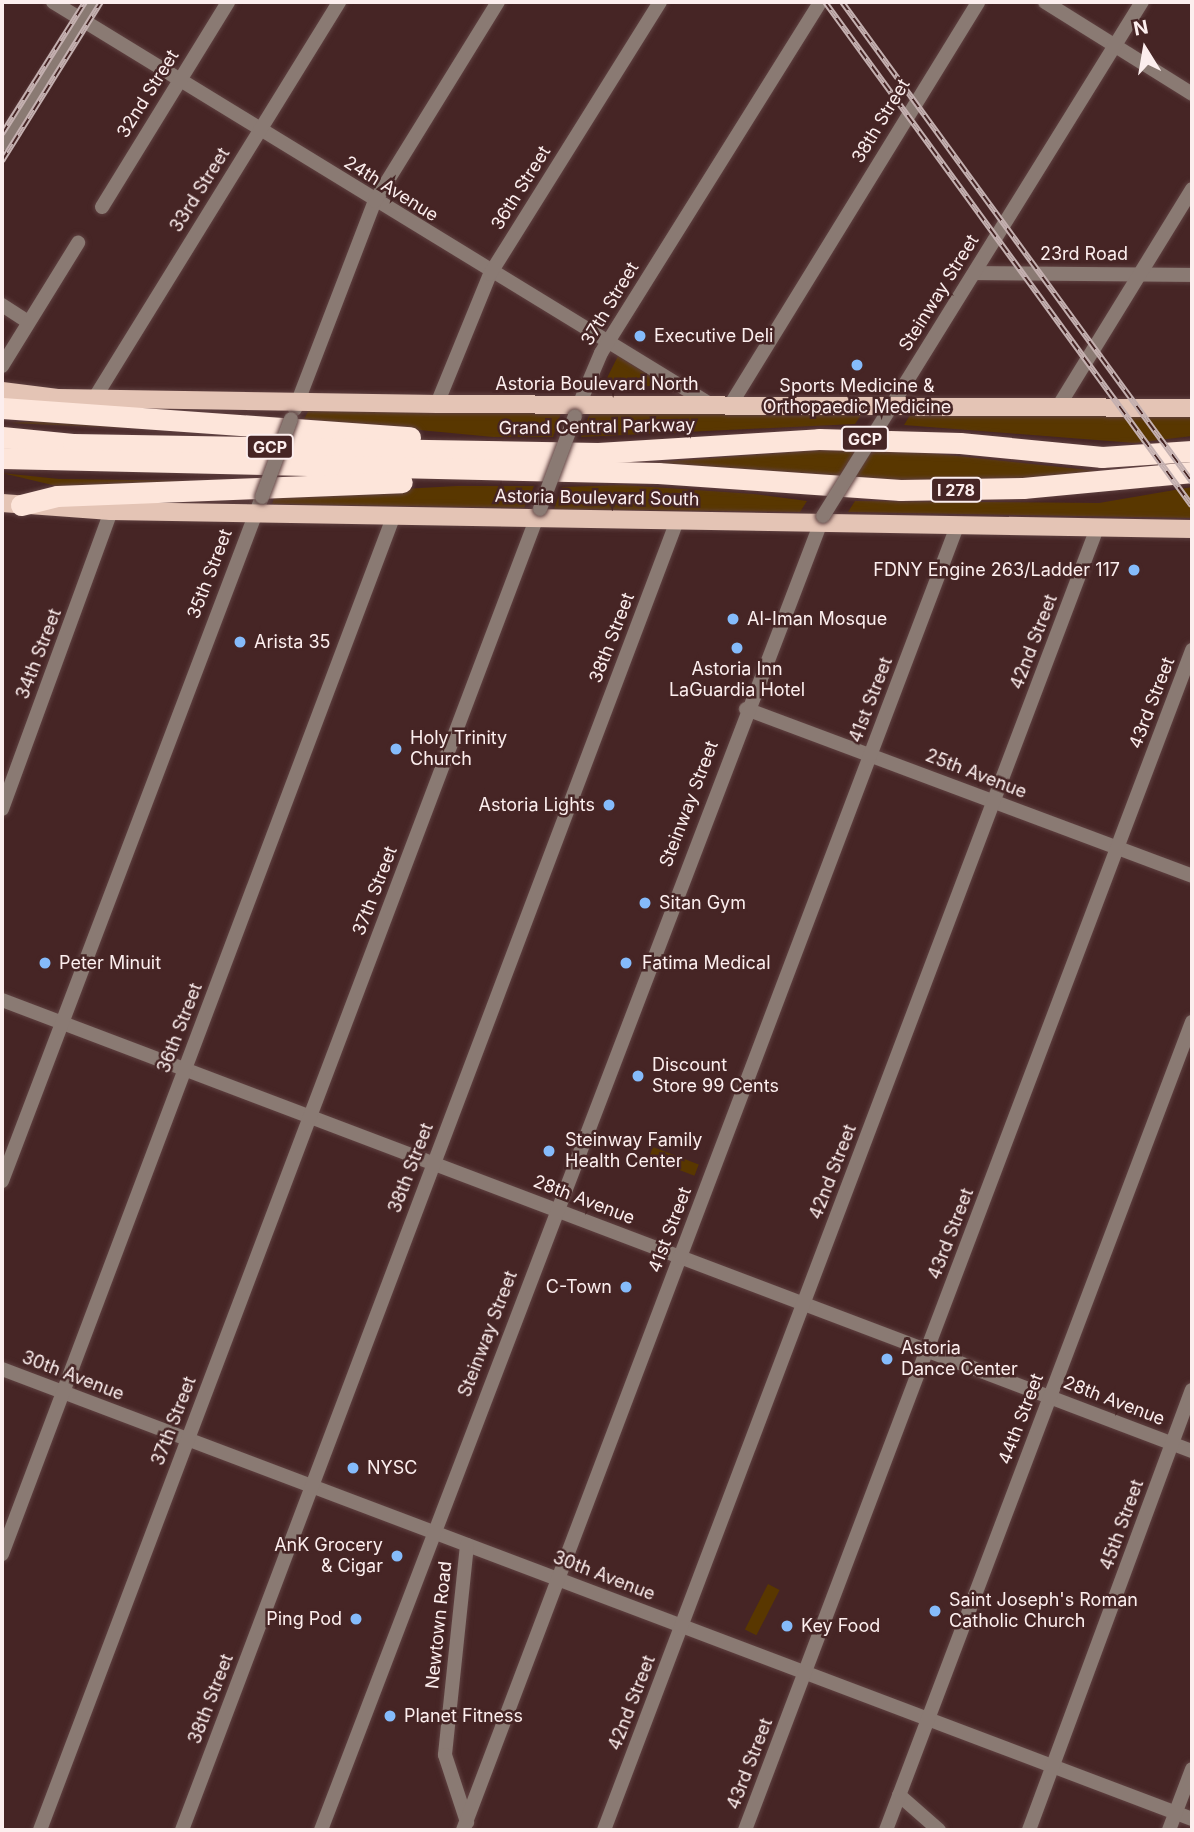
<!DOCTYPE html>
<html>
<head>
<meta charset="utf-8">
<style>
  body { margin:0 }
  #map { position:relative; width:1194px; height:1832px; overflow:hidden; background:#462525; font-family:Inter,sans-serif }
  div>[style] { position:absolute }
  .green>* { inset:0; background:#593700; transform-origin:0 0 }
  .roads { filter:drop-shadow(0 0 2px #5f4141) drop-shadow(0 0 2px #5f4141) }
  .minor>* { height:14px; margin:-7px; padding:0 7px; transform-origin:7px; border-radius:7px; background:#8a7a73 }
  .major>* { height:18px; margin:-9px; padding:0 9px; transform-origin:9px; border-radius:9px; background:#e4c4b5 }
  .highway>* { height:21px; margin:-10.5px; padding:0 10.5px; transform-origin:10.5px; border-radius:10.5px; background:#fde5da }
  .rail>* { height:6px; margin-top:-3px; transform-origin:0; background:repeating-linear-gradient(90deg,#462525 0 10px,#c4b0b0 0 20px); box-sizing:border-box; border-block:2px solid #c4b0b0 }
  .bridges { filter:drop-shadow(0 0 2px #5f4141) drop-shadow(0 0 2px #5f4141) }
  .minor-bridge>* { height:14px; margin:-7px; padding:0 7px; transform-origin:7px; border-radius:7px; background:#8a7a73 }
  .dots>* { width:19px; height:19px; translate:-50% -50%; box-sizing:border-box; border:4px solid #462525; border-radius:50% }
  span { translate:-50% -50%; white-space:nowrap; text-align:center; line-height:1.15; -webkit-text-stroke:5px #462525; paint-order:stroke }
  .shield-label span { padding:2px 5px; background:#462525; border:2px solid; border-radius:5px; -webkit-text-stroke-width:0 }
  .shield-label { font-size:16px; color:#fceeee; font-weight:700 }
  .street-label { font-size:18px; color:#fceeee }
  .poi-label { font-size:18px; color:#fceeee }
  .left { translate:0 -50%; text-align:left }
  .right { translate:-100% -50%; text-align:right }
  .frame { position:absolute; inset:0; border:4px solid #fceeee; pointer-events:none }
  .north { position:absolute; left:1110px; top:14px; width:70px; height:70px; -webkit-text-stroke:5px #462525; paint-order:stroke; rotate:349deg; font-size:19px; font-weight:700; line-height:28px; text-align:center; color:#fceeee }
  .north::after { content:''; display:block; margin:auto; width:24px; height:32px; background:#fceeee; clip-path:polygon(50% 0,100% 100%,50% 72%,0 100%) }
</style>
</head>
<body>
<div id="map">
  <div class="green">
    <div style="clip-path:polygon(618px 356px,656px 380px,656px 386px,603px 386px)"></div>
    <div style="clip-path:polygon(309px 410px,561px 413px,553px 437px,493px 437px,304px 419px)"></div>
    <div style="clip-path:polygon(863px 412px,855px 424px,581px 437px,590px 413px)"></div>
    <div style="clip-path:polygon(912px 412px,1192px 416px,1192px 436px,1135px 443px,904px 425px)"></div>
    <div style="clip-path:polygon(58px 420px,216px 432px,11px 423px)"></div>
    <div style="clip-path:polygon(843px 448px,901px 450px,1107px 472px,952px 484px,645px 463px)"></div>
    <div style="clip-path:polygon(2px 473px,59px 479px,203px 481px,65px 488px)"></div>
    <div style="clip-path:polygon(623px 485px,754px 494px,807px 501px,800px 512px,554px 509px,562px 487px)"></div>
    <div style="clip-path:polygon(457px 486px,534px 486px,524px 508px,272px 504px,275px 496px)"></div>
    <div style="clip-path:polygon(1192px 487px,1192px 518px,848px 512px,855px 501px,1099px 503px)"></div>
    <div style="left:653px;top:1147px;width:49px;height:12px;rotate:21deg"></div>
    <div style="left:768px;top:1584px;width:13px;height:51px;rotate:27deg"></div>
  </div>
  <div class="roads">
    <div class="minor">
      <div style="left:53px;top:2px;width:770px;rotate:31.46deg"></div>
      <div style="left:1045px;top:2px;width:173px;rotate:32deg"></div>
      <div style="left:2px;top:144px;width:169px;rotate:-57.1deg"></div>
      <div style="left:102px;top:207px;width:241px;rotate:-58.4deg"></div>
      <div style="left:975px;top:273px;width:217px;rotate:0.5deg"></div>
      <div style="left:2px;top:305px;width:31px;rotate:33deg"></div>
      <div style="left:2px;top:366px;width:145px;rotate:-58.3deg"></div>
      <div style="left:94px;top:399px;width:467px;rotate:-58.3deg"></div>
      <div style="left:437px;top:404px;width:140px;rotate:-67.8deg"></div>
      <div style="left:490px;top:274px;width:321px;rotate:-58deg"></div>
      <div style="left:731px;top:404px;width:472px;rotate:-58.4deg"></div>
      <div style="left:1058px;top:407px;width:256px;rotate:-58.4deg"></div>
      <div style="left:295px;top:409px;width:223px;rotate:-69deg"></div>
      <div style="left:375px;top:201px;width:234px;rotate:-58.3deg"></div>
      <div style="left:576px;top:412px;width:64px;rotate:-67deg"></div>
      <div style="left:601px;top:353px;width:414px;rotate:-58deg"></div>
      <div style="left:887px;top:413px;width:484px;rotate:-58.2deg"></div>
      <div style="left:746px;top:709px;width:476px;rotate:20.5deg"></div>
      <div style="left:2px;top:809px;width:317px;rotate:-69.9deg"></div>
      <div style="left:2px;top:1000px;width:1273px;rotate:20.76deg"></div>
      <div style="left:2px;top:1181px;width:732px;rotate:-69.19deg"></div>
      <div style="left:2px;top:1369px;width:1272px;rotate:20.71deg"></div>
      <div style="left:467px;top:1545px;width:211px;rotate:96deg"></div>
      <div style="left:445px;top:1755px;width:71px;rotate:71.8deg"></div>
      <div style="left:2px;top:1554px;width:1110px;rotate:-69.33deg"></div>
      <div style="left:899px;top:1795px;width:53px;rotate:41.2deg"></div>
      <div style="left:40px;top:1830px;width:1412px;rotate:-69.27deg"></div>
      <div style="left:182px;top:1830px;width:1399px;rotate:-69.29deg"></div>
      <div style="left:321px;top:1830px;width:1406px;rotate:-69.08deg"></div>
      <div style="left:463px;top:1830px;width:1394px;rotate:-69.25deg"></div>
      <div style="left:604px;top:1830px;width:1392px;rotate:-69.26deg"></div>
      <div style="left:745px;top:1830px;width:1262px;rotate:-69.25deg"></div>
      <div style="left:886px;top:1830px;width:864px;rotate:-69.26deg"></div>
      <div style="left:1029px;top:1830px;width:469px;rotate:-69.7deg"></div>
      <div style="left:1169px;top:1830px;width:65px;rotate:-69.3deg"></div>
    </div>
    <div class="major">
      <div style="left:2px;top:391px;width:56px;rotate:7.1deg"></div>
      <div style="left:58px;top:398px;width:379px;rotate:0.9deg"></div>
      <div style="left:437px;top:404px;width:755px;rotate:0.3deg"></div>
      <div style="left:2px;top:503px;width:109px;rotate:4.2deg"></div>
      <div style="left:111px;top:511px;width:1081px;rotate:0.95deg"></div>
    </div>
    <div class="highway">
      <div style="left:2px;top:408px;width:409px;rotate:4.1deg"></div>
      <div style="left:2px;top:437px;width:71px;rotate:5.6deg"></div>
      <div style="left:73px;top:444px;width:525px;rotate:0.98deg"></div>
      <div style="left:598px;top:453px;width:221px;rotate:-3.6deg"></div>
      <div style="left:819px;top:439px;width:141px;rotate:1.6deg"></div>
      <div style="left:960px;top:443px;width:143px;rotate:5.6deg"></div>
      <div style="left:1102px;top:457px;width:90px;rotate:-3.8deg"></div>
      <div style="left:2px;top:458px;width:656px;rotate:1.31deg"></div>
      <div style="left:658px;top:473px;width:243px;rotate:4deg"></div>
      <div style="left:900px;top:490px;width:123px;rotate:-0.9deg"></div>
      <div style="left:1023px;top:488px;width:170px;rotate:-5.4deg"></div>
      <div style="left:21px;top:505px;width:37px;rotate:-14deg"></div>
      <div style="left:57px;top:496px;width:345px;rotate:-2.3deg"></div>
    </div>
  </div>
  <div class="rail">
    <div style="left:825px;top:2px;width:623px;rotate:53.94deg"></div>
    <div style="left:842px;top:2px;width:594px;rotate:53.9deg"></div>
    <div style="left:2px;top:134px;width:156px;rotate:-57.8deg"></div>
    <div style="left:2px;top:161px;width:187px;rotate:-58.1deg"></div>
  </div>
  <div class="bridges">
    <div class="minor-bridge">
      <div style="left:262px;top:497px;width:83px;rotate:-69.6deg"></div>
      <div style="left:540px;top:509px;width:99px;rotate:-69.4deg"></div>
      <div style="left:823px;top:516px;width:121px;rotate:-58.1deg"></div>
    </div>
  </div>
  <div class="dots">
    <div style="left:640px;top:336px;background:#85bbfb"></div>
    <div style="left:857px;top:365px;background:#85bbfb"></div>
    <div style="left:1134px;top:570px;background:#85bbfb"></div>
    <div style="left:733px;top:619px;background:#85bbfb"></div>
    <div style="left:240px;top:642px;background:#85bbfb"></div>
    <div style="left:737px;top:648px;background:#85bbfb"></div>
    <div style="left:396px;top:749px;background:#85bbfb"></div>
    <div style="left:609px;top:805px;background:#85bbfb"></div>
    <div style="left:645px;top:903px;background:#85bbfb"></div>
    <div style="left:45px;top:963px;background:#85bbfb"></div>
    <div style="left:626px;top:963px;background:#85bbfb"></div>
    <div style="left:638px;top:1076px;background:#85bbfb"></div>
    <div style="left:549px;top:1151px;background:#85bbfb"></div>
    <div style="left:626px;top:1287px;background:#85bbfb"></div>
    <div style="left:887px;top:1359px;background:#85bbfb"></div>
    <div style="left:353px;top:1468px;background:#85bbfb"></div>
    <div style="left:397px;top:1556px;background:#85bbfb"></div>
    <div style="left:935px;top:1611px;background:#85bbfb"></div>
    <div style="left:356px;top:1619px;background:#85bbfb"></div>
    <div style="left:787px;top:1626px;background:#85bbfb"></div>
    <div style="left:390px;top:1716px;background:#85bbfb"></div>
  </div>
  <div class="shield-label">
    <span style="left:865px;top:439px">GCP</span>
    <span style="left:270px;top:447px">GCP</span>
    <span style="left:956px;top:490px">I 278</span>
  </div>
  <div class="street-label">
    <span style="left:148px;top:94px;rotate:-58deg">32nd Street</span>
    <span style="left:881px;top:121px;rotate:-59deg">38th Street</span>
    <span style="left:521px;top:188px;rotate:-58deg">36th Street</span>
    <span style="left:391px;top:189px;rotate:32deg">24th Avenue</span>
    <span style="left:200px;top:190px;rotate:-58deg">33rd Street</span>
    <span style="left:1084px;top:254px">23rd Road</span>
    <span style="left:939px;top:293px;rotate:-58deg">Steinway Street</span>
    <span style="left:610px;top:304px;rotate:-59deg">37th Street</span>
    <span style="left:597px;top:384px">Astoria Boulevard North</span>
    <span style="left:597px;top:427px;rotate:-1deg">Grand Central Parkway</span>
    <span style="left:597px;top:498px;rotate:1deg">Astoria Boulevard South</span>
    <span style="left:210px;top:574px;rotate:-69deg">35th Street</span>
    <span style="left:612px;top:638px;rotate:-69deg">38th Street</span>
    <span style="left:1034px;top:642px;rotate:-69deg">42nd Street</span>
    <span style="left:39px;top:654px;rotate:-69deg">34th Street</span>
    <span style="left:871px;top:700px;rotate:-69deg">41st Street</span>
    <span style="left:1152px;top:703px;rotate:-69deg">43rd Street</span>
    <span style="left:976px;top:774px;rotate:21deg">25th Avenue</span>
    <span style="left:689px;top:804px;rotate:-69deg">Steinway Street</span>
    <span style="left:375px;top:891px;rotate:-69deg">37th Street</span>
    <span style="left:180px;top:1028px;rotate:-69deg">36th Street</span>
    <span style="left:411px;top:1168px;rotate:-69deg">38th Street</span>
    <span style="left:833px;top:1172px;rotate:-69deg">42nd Street</span>
    <span style="left:584px;top:1200px;rotate:21deg">28th Avenue</span>
    <span style="left:670px;top:1230px;rotate:-69deg">41st Street</span>
    <span style="left:951px;top:1234px;rotate:-69deg">43rd Street</span>
    <span style="left:488px;top:1334px;rotate:-69deg">Steinway Street</span>
    <span style="left:73px;top:1376px;rotate:21deg">30th Avenue</span>
    <span style="left:1114px;top:1401px;rotate:21deg">28th Avenue</span>
    <span style="left:1021px;top:1419px;rotate:-69deg">44th Street</span>
    <span style="left:174px;top:1421px;rotate:-69deg">37th Street</span>
    <span style="left:1122px;top:1525px;rotate:-70deg">45th Street</span>
    <span style="left:604px;top:1576px;rotate:21deg">30th Avenue</span>
    <span style="left:439px;top:1625px;rotate:-84deg">Newtown Road</span>
    <span style="left:211px;top:1699px;rotate:-69deg">38th Street</span>
    <span style="left:632px;top:1703px;rotate:-69deg">42nd Street</span>
    <span style="left:750px;top:1764px;rotate:-69deg">43rd Street</span>
  </div>
  <div class="poi-label">
    <span class="left" style="left:654px;top:336px">Executive Deli</span>
    <span style="left:857px;top:397px">Sports Medicine &amp;<br>Orthopaedic Medicine</span>
    <span class="right" style="left:1120px;top:570px">FDNY Engine 263/Ladder 117</span>
    <span class="left" style="left:747px;top:619px">Al-Iman Mosque</span>
    <span class="left" style="left:254px;top:642px">Arista 35</span>
    <span style="left:737px;top:680px">Astoria Inn<br>LaGuardia Hotel</span>
    <span class="left" style="left:410px;top:749px">Holy Trinity<br>Church</span>
    <span class="right" style="left:595px;top:805px">Astoria Lights</span>
    <span class="left" style="left:659px;top:903px">Sitan Gym</span>
    <span class="left" style="left:59px;top:963px">Peter Minuit</span>
    <span class="left" style="left:642px;top:963px">Fatima Medical</span>
    <span class="left" style="left:652px;top:1076px">Discount<br>Store 99 Cents</span>
    <span class="left" style="left:565px;top:1151px">Steinway Family<br>Health Center</span>
    <span class="right" style="left:612px;top:1287px">C-Town</span>
    <span class="left" style="left:901px;top:1359px">Astoria<br>Dance Center</span>
    <span class="left" style="left:367px;top:1468px">NYSC</span>
    <span class="right" style="left:383px;top:1556px">AnK Grocery<br>&amp; Cigar</span>
    <span class="left" style="left:949px;top:1611px">Saint Joseph's Roman<br>Catholic Church</span>
    <span class="right" style="left:342px;top:1619px">Ping Pod</span>
    <span class="left" style="left:801px;top:1626px">Key Food</span>
    <span class="left" style="left:404px;top:1716px">Planet Fitness</span>
  </div>
  <div class="frame"></div>
  <div class="north">N</div>
</div>
</body>
</html>
